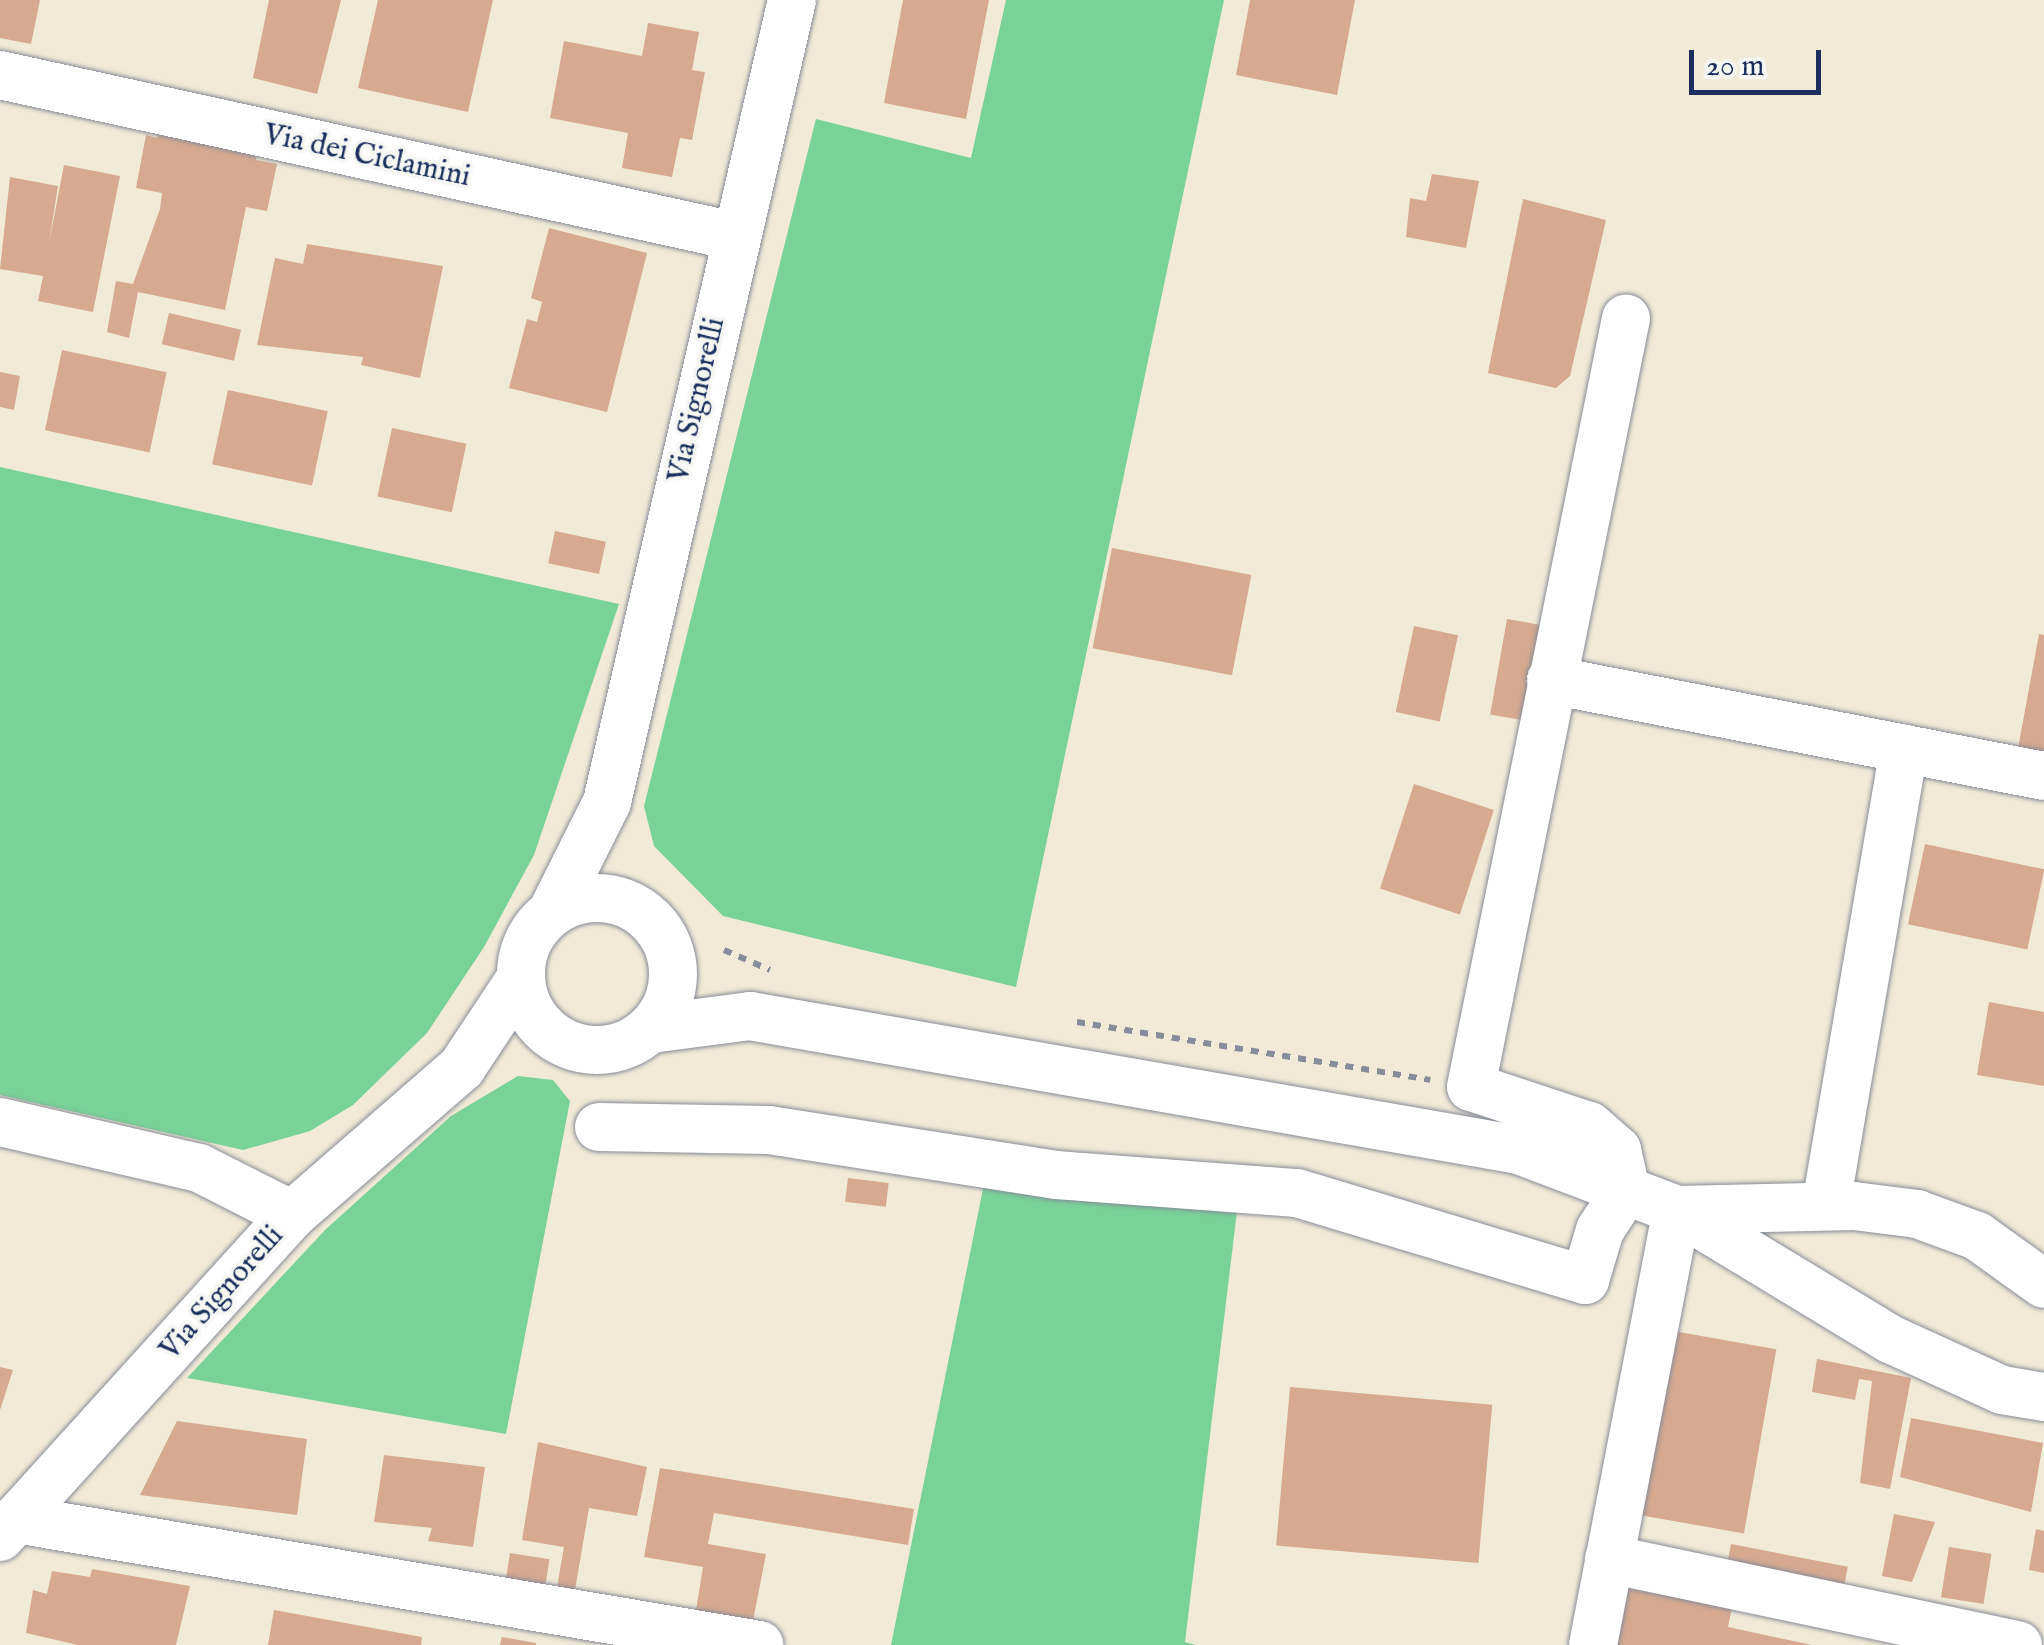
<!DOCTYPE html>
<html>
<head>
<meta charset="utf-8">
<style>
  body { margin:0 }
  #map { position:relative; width:2044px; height:1645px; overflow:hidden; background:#f1ead6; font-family:"IM FELL English",serif }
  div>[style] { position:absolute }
  .green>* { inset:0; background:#79d298 }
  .building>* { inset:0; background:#d6a990; transform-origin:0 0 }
  .path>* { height:6px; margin-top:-3px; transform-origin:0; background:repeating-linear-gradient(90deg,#868c9a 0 8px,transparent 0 16px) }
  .roads { filter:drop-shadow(0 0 2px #868c9a) drop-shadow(0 0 2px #868c9a) }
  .minor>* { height:48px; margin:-24px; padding:0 24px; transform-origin:24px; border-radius:24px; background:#fff }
  .minor>.ring { margin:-24px; padding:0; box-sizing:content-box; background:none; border:48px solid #fff; border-radius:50% }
  span { translate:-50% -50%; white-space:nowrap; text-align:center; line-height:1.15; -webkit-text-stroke:8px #f6f6f2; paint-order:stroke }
  .street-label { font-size:30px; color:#1b2f5e }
  .scale { position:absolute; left:1689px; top:50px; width:132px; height:45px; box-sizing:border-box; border:5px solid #1b2f5e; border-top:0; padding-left:12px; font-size:30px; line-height:35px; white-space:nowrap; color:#1b2f5e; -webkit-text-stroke:8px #f6f6f2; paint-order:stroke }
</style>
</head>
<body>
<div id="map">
  <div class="green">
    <div style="clip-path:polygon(1006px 0,1224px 0,1016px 987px,723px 916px,654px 846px,644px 806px,816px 119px,971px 158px)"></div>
    <div style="clip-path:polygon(0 467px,619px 604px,534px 855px,484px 947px,427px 1033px,353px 1105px,310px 1131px,243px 1150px,0 1095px)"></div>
    <div style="clip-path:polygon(518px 1076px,553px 1080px,570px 1101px,506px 1434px,187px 1378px,325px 1230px,451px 1116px)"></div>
    <div style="clip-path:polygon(985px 1179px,1238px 1203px,1185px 1642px,1196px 1645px,891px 1645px)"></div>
  </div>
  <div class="building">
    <div style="clip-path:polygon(0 0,40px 0,31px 44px,0 38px)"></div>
    <div style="clip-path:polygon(269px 0,341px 0,317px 94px,253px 78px)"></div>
    <div style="clip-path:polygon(378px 0,493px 0,468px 112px,358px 88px)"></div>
    <div style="clip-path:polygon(903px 0,989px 0,966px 119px,884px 103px)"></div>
    <div style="clip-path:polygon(1250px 0,1355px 0,1337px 95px,1236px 75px)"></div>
    <div style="clip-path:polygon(648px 23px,699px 32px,692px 70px,705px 72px,692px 140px,680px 138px,672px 177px,622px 168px,628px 133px,550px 118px,564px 41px,642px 56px)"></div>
    <div style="clip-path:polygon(159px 129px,258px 150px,256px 160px,277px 164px,267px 211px,246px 207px,225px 310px,138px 292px,129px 338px,107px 332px,116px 281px,133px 284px,160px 209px,162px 193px,136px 188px,146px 135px,157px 138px)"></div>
    <div style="clip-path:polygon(64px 165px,120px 176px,93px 312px,38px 301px,43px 276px,0 269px,10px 177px,58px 186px,49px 243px)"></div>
    <div style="clip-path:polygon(1432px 174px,1479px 181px,1466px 248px,1406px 237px,1410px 198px,1426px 201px)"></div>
    <div style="clip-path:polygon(1523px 199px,1606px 220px,1570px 376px,1556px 388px,1488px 373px)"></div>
    <div style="clip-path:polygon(549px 228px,647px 253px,607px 412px,509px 388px,527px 319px,537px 322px,542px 302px,531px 298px)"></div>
    <div style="clip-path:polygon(307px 244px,443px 266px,420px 378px,361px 365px,363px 357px,257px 345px,275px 258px,303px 264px)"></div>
    <div style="left:169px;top:313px;width:74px;height:32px;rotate:13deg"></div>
    <div style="left:62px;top:350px;width:107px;height:82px;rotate:12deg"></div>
    <div style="clip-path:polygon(0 372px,20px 376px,14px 410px,0 407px)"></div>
    <div style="left:228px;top:390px;width:102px;height:76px;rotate:12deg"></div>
    <div style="left:392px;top:428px;width:76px;height:70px;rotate:12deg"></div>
    <div style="left:555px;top:531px;width:52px;height:33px;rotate:12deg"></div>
    <div style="left:1112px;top:548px;width:142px;height:102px;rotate:11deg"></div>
    <div style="left:1507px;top:619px;width:35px;height:97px;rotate:10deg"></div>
    <div style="left:1414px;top:626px;width:45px;height:88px;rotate:12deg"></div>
    <div style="clip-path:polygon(2039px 634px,2044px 635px,2044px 759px,2017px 754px)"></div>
    <div style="left:1414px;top:784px;width:84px;height:110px;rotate:18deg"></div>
    <div style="left:1925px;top:844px;width:122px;height:82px;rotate:12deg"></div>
    <div style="clip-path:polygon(1989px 1002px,2044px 1012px,2044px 1086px,1977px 1075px)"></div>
    <div style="left:848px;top:1178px;width:41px;height:24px;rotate:7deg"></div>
    <div style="left:1673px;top:1331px;width:105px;height:187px;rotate:10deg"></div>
    <div style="clip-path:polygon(1817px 1359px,1911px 1378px,1890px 1489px,1860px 1483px,1872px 1381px,1859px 1379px,1855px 1400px,1812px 1392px)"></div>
    <div style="clip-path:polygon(0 1367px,13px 1370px,0 1410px)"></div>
    <div style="left:1290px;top:1387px;width:203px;height:159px;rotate:5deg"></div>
    <div style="clip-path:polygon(1911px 1418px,2043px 1443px,2031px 1512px,1900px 1477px)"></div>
    <div style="clip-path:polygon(177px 1421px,307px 1439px,297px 1515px,140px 1495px)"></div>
    <div style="clip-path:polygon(538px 1442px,647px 1467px,637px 1516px,589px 1508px,575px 1590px,557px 1587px,564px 1547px,522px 1540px)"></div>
    <div style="clip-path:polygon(384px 1455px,485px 1467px,473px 1547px,428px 1541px,432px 1528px,374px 1522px)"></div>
    <div style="clip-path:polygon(660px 1468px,914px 1509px,908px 1545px,714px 1513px,708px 1544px,766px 1554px,753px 1621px,696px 1610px,703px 1567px,644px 1557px)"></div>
    <div style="clip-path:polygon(1894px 1514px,1935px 1522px,1912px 1582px,1882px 1576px)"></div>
    <div style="clip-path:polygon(2036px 1529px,2044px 1531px,2044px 1573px,2029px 1570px)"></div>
    <div style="left:1731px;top:1544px;width:119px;height:19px;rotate:11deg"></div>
    <div style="left:1949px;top:1547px;width:43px;height:51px;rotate:9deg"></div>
    <div style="left:510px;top:1553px;width:40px;height:27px;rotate:9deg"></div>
    <div style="clip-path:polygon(92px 1569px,190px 1586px,176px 1645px,78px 1645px,26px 1633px,33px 1590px,47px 1594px,52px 1571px,90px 1577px)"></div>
    <div style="clip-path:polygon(1624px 1588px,1732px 1607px,1728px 1627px,1812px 1645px,1613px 1645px)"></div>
    <div style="clip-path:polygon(274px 1610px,422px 1637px,421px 1645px,268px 1645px)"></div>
    <div style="clip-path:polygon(502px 1637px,536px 1643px,536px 1645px,500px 1645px)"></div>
  </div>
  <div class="path">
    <div style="left:724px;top:950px;width:50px;rotate:23.5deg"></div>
    <div style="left:1077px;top:1022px;width:358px;rotate:9.3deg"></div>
  </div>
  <div class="roads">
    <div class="minor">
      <div style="left:0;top:75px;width:751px;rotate:12.37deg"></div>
      <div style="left:1551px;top:680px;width:502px;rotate:11.02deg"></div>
      <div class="ring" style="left:521px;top:898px;width:104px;height:104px"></div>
      <div style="left:552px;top:912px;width:123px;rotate:-63.4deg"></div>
      <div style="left:607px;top:802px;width:823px;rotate:-77.01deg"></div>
      <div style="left:651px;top:1029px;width:100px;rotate:-7.5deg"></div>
      <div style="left:750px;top:1016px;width:781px;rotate:9.88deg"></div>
      <div style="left:1519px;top:1150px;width:169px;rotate:20.8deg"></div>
      <div style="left:1677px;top:1210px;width:249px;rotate:31.2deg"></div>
      <div style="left:1890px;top:1339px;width:123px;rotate:24.5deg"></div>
      <div style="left:2002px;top:1390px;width:43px;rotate:9.5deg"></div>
      <div style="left:0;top:1122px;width:204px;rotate:13deg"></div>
      <div style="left:199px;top:1168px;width:104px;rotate:26.8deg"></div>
      <div style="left:599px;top:1127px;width:170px;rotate:1deg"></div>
      <div style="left:769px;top:1130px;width:291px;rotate:8.9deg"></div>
      <div style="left:1056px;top:1175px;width:242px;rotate:4.3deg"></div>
      <div style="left:1297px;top:1193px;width:301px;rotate:16.8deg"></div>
      <div style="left:1585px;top:1280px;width:52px;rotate:-73.3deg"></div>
      <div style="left:1600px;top:1230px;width:48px;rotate:-57deg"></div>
      <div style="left:1626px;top:1190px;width:41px;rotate:-102.7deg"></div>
      <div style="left:1617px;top:1150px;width:37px;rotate:-139deg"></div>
      <div style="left:1589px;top:1126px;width:124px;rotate:-161.7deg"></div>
      <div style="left:1471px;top:1087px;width:784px;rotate:-78.6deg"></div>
      <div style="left:1826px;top:1205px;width:463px;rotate:-80.3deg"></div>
      <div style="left:1677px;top:1210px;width:177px;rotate:-1.3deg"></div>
      <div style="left:1854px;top:1206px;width:64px;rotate:7.2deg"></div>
      <div style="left:1917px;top:1214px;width:64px;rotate:20.1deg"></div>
      <div style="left:1977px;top:1236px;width:82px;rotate:35.6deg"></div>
      <div style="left:16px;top:1519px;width:754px;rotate:9.62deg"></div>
      <div style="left:0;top:1537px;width:435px;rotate:-47.8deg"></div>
      <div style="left:292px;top:1215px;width:225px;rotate:-41deg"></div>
      <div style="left:462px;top:1067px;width:107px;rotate:-56.5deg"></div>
      <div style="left:1609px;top:1559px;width:418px;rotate:11.9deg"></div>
      <div style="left:1593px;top:1645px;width:443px;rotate:-79.1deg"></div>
    </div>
  </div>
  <div class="street-label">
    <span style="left:367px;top:156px;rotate:12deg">Via dei Ciclamini</span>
    <span style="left:697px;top:400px;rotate:-77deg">Via Signorelli</span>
    <span style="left:222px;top:1293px;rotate:-48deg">Via Signorelli</span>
  </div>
  <div class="scale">20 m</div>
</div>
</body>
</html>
